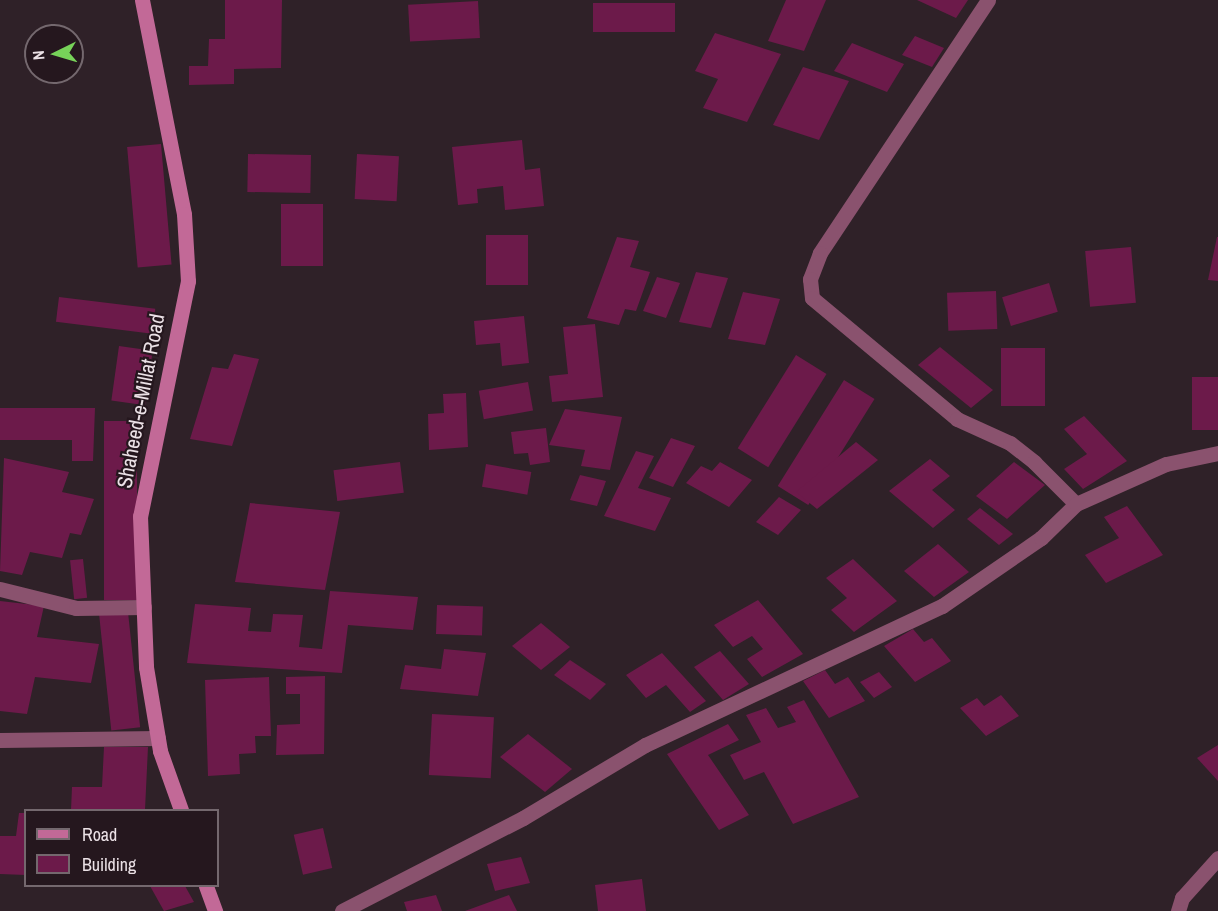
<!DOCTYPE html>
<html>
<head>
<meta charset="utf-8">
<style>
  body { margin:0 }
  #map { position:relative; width:1218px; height:911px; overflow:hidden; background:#2f2128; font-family:"Archivo Narrow",sans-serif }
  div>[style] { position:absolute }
  .building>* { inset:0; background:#6c1a4a; transform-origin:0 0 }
  .street>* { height:15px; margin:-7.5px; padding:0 7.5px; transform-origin:7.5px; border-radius:7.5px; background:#8a526e }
  .secondary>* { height:15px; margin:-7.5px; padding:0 7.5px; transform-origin:7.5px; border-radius:7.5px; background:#c26997 }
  span { translate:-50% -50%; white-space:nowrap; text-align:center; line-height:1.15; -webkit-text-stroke:4.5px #25171e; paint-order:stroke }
  .street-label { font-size:21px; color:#ebe1e6 }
  .legend { position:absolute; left:24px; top:809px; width:195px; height:78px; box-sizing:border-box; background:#25171e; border:2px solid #74686e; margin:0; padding:8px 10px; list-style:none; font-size:18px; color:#ebe1e6 }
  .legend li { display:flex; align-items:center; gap:12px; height:30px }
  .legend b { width:30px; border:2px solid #74686e }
  .north { position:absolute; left:24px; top:24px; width:60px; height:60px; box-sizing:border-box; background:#25171e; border:2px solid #74686e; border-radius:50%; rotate:265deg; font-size:16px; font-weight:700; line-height:24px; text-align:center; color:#ebe1e6 }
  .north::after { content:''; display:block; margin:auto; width:21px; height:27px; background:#77d259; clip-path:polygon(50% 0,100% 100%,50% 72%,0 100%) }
</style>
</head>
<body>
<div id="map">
  <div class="building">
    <div style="clip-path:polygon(225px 0,282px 0,281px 68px,234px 69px,234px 84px,189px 85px,189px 66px,208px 66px,209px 39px,225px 39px)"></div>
    <div style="clip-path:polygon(786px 0,826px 0,804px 51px,768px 41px)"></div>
    <div style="clip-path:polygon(917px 0,968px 0,956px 18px)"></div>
    <div style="left:478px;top:1px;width:37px;height:70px;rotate:87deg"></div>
    <div style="left:593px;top:3px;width:82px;height:29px"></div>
    <div style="clip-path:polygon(715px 33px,781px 54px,747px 122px,703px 108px,718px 79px,695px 71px)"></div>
    <div style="clip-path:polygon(915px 36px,944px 48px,932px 67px,902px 55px)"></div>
    <div style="clip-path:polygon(852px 43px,904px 64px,887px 92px,834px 71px)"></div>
    <div style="clip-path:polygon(803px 67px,849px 81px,819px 140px,773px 125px)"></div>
    <div style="clip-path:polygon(522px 140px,525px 170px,540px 168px,544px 206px,505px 210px,503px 186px,477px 189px,478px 203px,458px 205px,452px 147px)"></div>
    <div style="left:161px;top:144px;width:121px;height:34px;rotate:85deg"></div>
    <div style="left:248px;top:154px;width:63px;height:38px;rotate:1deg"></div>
    <div style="left:357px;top:154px;width:42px;height:45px;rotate:3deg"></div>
    <div style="left:323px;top:204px;width:62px;height:42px;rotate:90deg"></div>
    <div style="left:528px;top:235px;width:50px;height:42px;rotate:90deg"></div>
    <div style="clip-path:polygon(617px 237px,639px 241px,630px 267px,650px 272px,636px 311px,625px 309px,619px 325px,587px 318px)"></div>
    <div style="clip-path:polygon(1217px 237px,1218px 237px,1218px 281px,1208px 280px)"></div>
    <div style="left:1131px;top:247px;width:56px;height:46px;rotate:85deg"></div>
    <div style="clip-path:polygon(696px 272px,728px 278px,711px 328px,679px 322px)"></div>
    <div style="clip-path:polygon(657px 277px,680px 283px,666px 318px,643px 311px)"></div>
    <div style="left:1049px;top:283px;width:30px;height:49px;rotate:73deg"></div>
    <div style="left:996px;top:291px;width:38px;height:49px;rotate:88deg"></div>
    <div style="clip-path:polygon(743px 292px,780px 299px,765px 345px,728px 339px)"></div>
    <div style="left:59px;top:297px;width:97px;height:25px;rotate:7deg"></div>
    <div style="clip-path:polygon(524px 316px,529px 363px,502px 366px,500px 343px,476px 345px,474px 321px)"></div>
    <div style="clip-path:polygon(595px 324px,603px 397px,552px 402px,549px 376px,568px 374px,563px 327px)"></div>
    <div style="left:119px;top:346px;width:34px;height:55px;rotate:8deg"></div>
    <div style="clip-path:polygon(940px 347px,993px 390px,971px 408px,918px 365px)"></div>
    <div style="left:1045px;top:348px;width:58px;height:44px;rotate:90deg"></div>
    <div style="clip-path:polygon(234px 354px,259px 359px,232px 446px,190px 439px,212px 367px,228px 369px)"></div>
    <div style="left:796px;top:355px;width:36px;height:110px;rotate:32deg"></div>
    <div style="left:1218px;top:377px;width:53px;height:26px;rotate:90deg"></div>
    <div style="left:844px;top:380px;width:36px;height:125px;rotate:32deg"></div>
    <div style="left:528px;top:382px;width:29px;height:50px;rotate:80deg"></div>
    <div style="clip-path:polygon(466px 393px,468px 447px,429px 450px,428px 414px,444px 413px,443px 394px)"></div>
    <div style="clip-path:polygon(0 408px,95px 408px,93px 461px,72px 461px,72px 440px,0 440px)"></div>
    <div style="clip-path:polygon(565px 409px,622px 417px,610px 470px,581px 466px,585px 450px,549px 445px)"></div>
    <div style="clip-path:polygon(1084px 416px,1127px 461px,1083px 489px,1064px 469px,1087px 454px,1064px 429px)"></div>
    <div style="left:104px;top:421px;width:33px;height:179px"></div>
    <div style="clip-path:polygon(546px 428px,550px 462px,530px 465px,528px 453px,514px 454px,511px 432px)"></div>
    <div style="clip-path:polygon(671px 438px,695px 446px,673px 487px,649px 478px)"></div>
    <div style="clip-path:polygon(856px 442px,878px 460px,817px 509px,796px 492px)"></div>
    <div style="clip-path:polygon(636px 451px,654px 456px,638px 488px,671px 498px,655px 531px,604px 516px)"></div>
    <div style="clip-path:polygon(4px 458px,69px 472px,62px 492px,94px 499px,81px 535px,70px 533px,62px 558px,30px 552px,22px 575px,0 571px)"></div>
    <div style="clip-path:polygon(930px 459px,950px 476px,932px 490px,955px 510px,933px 528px,889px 491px)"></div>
    <div style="left:400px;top:462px;width:31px;height:67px;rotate:83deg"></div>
    <div style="clip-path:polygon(720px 462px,752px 480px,729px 507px,686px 483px,701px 466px,712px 471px)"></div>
    <div style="clip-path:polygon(1014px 462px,1045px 485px,1007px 519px,976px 496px)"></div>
    <div style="left:486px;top:464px;width:46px;height:23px;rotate:10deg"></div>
    <div style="clip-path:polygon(580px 475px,606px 481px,597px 506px,570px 500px)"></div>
    <div style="clip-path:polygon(779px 497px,801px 510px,778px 535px,756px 522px)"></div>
    <div style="clip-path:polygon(250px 503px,340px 512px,325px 590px,235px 582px)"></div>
    <div style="clip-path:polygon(1127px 506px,1163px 555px,1106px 583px,1085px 555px,1119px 538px,1104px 517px)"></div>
    <div style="clip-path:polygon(980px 508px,1013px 534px,999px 545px,967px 519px)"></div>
    <div style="clip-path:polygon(938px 544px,969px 572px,934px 597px,904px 571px)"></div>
    <div style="left:83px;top:559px;width:39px;height:13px;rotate:84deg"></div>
    <div style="clip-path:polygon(853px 559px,897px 601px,854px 632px,831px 610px,847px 598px,826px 578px)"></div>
    <div style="clip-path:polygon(330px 591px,418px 597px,413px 630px,348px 625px,342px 673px,187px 663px,195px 604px,251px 608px,248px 631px,271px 632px,273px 614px,303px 615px,299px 647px,322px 649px)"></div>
    <div style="clip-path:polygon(758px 600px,803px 654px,762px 677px,747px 659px,763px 649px,752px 636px,733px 647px,714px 625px)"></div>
    <div style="clip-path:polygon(0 601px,44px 606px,37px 637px,99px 644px,91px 683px,35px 677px,27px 714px,0 711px)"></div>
    <div style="left:437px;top:605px;width:46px;height:29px;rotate:2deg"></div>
    <div style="left:128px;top:612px;width:116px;height:29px;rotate:84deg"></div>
    <div style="clip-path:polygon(541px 623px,570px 647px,541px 670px,512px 646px)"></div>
    <div style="clip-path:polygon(913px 629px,924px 642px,932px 638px,951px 661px,915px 682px,884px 646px)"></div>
    <div style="clip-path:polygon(444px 649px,486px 653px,478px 696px,400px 689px,405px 665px,441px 669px)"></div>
    <div style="clip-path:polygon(720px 651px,749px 684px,723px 700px,694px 667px)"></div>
    <div style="clip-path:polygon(662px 653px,706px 701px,690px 712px,666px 685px,646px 698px,626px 675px)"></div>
    <div style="clip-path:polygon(570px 660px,606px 684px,590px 700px,554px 675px)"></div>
    <div style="clip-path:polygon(825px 670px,835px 684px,848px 677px,865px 701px,829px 718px,803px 681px)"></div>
    <div style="clip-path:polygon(879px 672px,892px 687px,874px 698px,860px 682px)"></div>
    <div style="clip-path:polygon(325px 676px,324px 754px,276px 755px,277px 725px,300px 724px,300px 694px,286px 694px,286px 677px)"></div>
    <div style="clip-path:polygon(269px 677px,271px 736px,255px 736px,256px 753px,239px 754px,240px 774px,208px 776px,205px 680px)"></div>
    <div style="clip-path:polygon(1001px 695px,1019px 716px,986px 736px,960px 708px,977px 698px,984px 706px)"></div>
    <div style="clip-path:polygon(804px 700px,859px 797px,793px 824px,764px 772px,744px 780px,730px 755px,761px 742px,746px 715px,766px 708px,778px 728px,796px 722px,787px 707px)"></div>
    <div style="left:432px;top:714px;width:62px;height:61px;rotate:3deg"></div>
    <div style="clip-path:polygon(728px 724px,739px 740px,708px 755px,749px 815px,719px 830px,667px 754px)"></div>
    <div style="clip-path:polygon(528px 734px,572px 769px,545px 792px,500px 757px)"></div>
    <div style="clip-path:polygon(1218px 745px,1218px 781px,1197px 758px)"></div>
    <div style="clip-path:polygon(104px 747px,148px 747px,145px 810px,71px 810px,72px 787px,102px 787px)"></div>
    <div style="clip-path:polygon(19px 813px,26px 813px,26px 875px,0 874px,0 836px,16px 836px)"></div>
    <div style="left:323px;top:828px;width:41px;height:30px;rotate:77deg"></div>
    <div style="clip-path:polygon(521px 857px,530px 883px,495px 891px,487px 864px)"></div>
    <div style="clip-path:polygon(642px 879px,646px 911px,598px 911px,595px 885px)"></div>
    <div style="clip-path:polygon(150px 886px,185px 886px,194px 902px,164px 911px)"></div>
    <div style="clip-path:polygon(436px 895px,442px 911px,407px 911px,404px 902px)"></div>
    <div style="clip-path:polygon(509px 895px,517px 911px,465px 911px)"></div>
  </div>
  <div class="street">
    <div style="left:988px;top:0;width:304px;rotate:123.6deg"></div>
    <div style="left:820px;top:253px;width:28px;rotate:111deg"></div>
    <div style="left:810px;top:279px;width:19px;rotate:84deg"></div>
    <div style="left:812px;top:298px;width:189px;rotate:39.8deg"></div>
    <div style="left:957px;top:419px;width:58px;rotate:24.4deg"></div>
    <div style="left:1010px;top:443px;width:31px;rotate:38deg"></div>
    <div style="left:1034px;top:462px;width:59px;rotate:45deg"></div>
    <div style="left:0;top:589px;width:78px;rotate:14deg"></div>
    <div style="left:76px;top:608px;width:68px;rotate:-0.8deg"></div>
    <div style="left:0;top:740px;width:158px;rotate:-0.7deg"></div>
    <div style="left:342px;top:911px;width:203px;rotate:-27.2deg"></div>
    <div style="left:523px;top:818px;width:142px;rotate:-30.9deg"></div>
    <div style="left:645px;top:745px;width:328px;rotate:-25.1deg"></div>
    <div style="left:942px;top:606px;width:120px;rotate:-34.5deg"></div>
    <div style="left:1041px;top:538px;width:49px;rotate:-44.2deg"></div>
    <div style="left:1076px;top:504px;width:98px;rotate:-24deg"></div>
    <div style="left:1166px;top:464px;width:53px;rotate:-11.9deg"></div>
    <div style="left:1178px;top:911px;width:14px;rotate:-73deg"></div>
    <div style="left:1182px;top:898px;width:54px;rotate:-48deg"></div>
  </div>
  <div class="secondary">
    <div style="left:142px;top:0;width:218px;rotate:78.9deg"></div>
    <div style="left:184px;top:214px;width:67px;rotate:86.6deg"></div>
    <div style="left:188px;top:281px;width:240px;rotate:101.5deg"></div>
    <div style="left:140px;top:516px;width:151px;rotate:87.7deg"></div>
    <div style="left:146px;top:667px;width:85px;rotate:80.5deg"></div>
    <div style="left:160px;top:751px;width:63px;rotate:70.4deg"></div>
    <div style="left:206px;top:886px;width:27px;rotate:70deg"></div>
  </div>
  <div class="street-label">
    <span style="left:141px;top:401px;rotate:-79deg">Shaheed-e-Millat Road</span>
  </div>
  <ul class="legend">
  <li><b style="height:8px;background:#c26997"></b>Road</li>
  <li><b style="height:16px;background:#6c1a4a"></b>Building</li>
  </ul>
  <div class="north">N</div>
</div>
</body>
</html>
